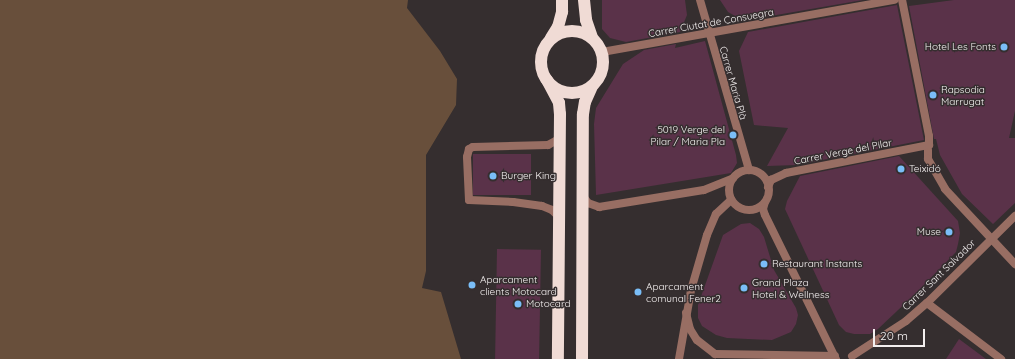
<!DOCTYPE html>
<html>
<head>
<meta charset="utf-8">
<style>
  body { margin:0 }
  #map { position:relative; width:1015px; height:359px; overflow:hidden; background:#352e2f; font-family:Quicksand,sans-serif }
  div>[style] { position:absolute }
  .green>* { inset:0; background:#684f3b }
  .building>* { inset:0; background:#5a3249; transform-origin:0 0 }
  .lane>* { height:8px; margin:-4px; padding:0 4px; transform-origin:4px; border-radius:4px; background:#986e63 }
  .street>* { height:8px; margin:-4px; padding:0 4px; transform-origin:4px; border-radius:4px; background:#986e63 }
  .street>.ring { margin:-4px; padding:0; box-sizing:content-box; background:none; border:8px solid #986e63; border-radius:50% }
  .highway>* { height:12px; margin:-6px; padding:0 6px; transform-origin:6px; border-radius:6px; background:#f0dbd5 }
  .highway>.ring { margin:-6px; padding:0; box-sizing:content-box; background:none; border:12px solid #f0dbd5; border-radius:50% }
  .dots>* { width:11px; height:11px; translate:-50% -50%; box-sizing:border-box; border:2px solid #352e2f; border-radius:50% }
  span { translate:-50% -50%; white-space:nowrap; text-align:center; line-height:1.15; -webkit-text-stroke:3px #352e2f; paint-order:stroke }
  .street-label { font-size:10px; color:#f3efef }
  .poi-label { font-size:10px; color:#f3efef }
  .right { translate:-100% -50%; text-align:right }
  .left { translate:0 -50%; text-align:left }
  .scale { position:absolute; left:873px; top:329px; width:52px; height:18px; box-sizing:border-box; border:2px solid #f3efef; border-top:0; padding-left:5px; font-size:12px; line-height:14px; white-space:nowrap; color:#f3efef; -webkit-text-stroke:3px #352e2f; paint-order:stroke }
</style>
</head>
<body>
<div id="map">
  <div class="green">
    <div style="clip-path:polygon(0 0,408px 0,407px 8px,440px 51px,457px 79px,456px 105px,426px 155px,426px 271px,422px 288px,441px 292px,461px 359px,0 359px)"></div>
  </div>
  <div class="building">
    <div style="clip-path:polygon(602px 0,685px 0,687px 15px,680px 32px,626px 42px,610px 38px,602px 29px)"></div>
    <div style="clip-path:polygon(720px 0,863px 0,754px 19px,755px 18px,735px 16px,728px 12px)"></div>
    <div style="clip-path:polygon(954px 0,1015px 0,1015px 111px,1009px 138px,1015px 138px,1015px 203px,993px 224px,962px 194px,940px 155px,936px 139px,934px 139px,909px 6px)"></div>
    <div style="clip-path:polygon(897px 5px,924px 140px,797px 165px,767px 166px,788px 128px,754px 125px,739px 51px,748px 32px)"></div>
    <div style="clip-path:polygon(705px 41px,736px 155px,737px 163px,731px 173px,596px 195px,594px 124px,596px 108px,623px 64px,644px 50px,676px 44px,675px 48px)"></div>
    <div style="left:473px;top:154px;width:58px;height:41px"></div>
    <div style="clip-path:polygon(899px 156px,958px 221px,960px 233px,958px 244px,956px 252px,915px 294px,878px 329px,870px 334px,854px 334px,846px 332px,839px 325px,785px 209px,787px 201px,800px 176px)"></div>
    <div style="clip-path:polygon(750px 223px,759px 229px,764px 237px,774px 270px,796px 308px,798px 315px,796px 324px,791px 332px,772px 340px,727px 338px,716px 335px,702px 326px,698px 318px,698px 305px,723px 235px,741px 224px)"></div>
    <div style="left:497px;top:249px;width:44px;height:110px;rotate:1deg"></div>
    <div style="clip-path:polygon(959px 339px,986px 359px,946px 359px)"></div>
  </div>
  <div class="lane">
    <div style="left:559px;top:217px;width:10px;rotate:-135deg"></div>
    <div style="left:552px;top:210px;width:11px;rotate:-158deg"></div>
    <div style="left:542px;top:206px;width:29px;rotate:-172deg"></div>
    <div style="left:513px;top:202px;width:44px;rotate:-177.4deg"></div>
    <div style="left:469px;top:200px;width:43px;rotate:-92.7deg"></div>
    <div style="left:467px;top:157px;width:8px;rotate:-76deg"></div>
    <div style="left:469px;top:149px;width:4px;rotate:-27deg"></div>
    <div style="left:473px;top:147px;width:75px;rotate:-1.5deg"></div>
    <div style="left:548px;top:145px;width:10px;rotate:-29deg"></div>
    <div style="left:557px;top:140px;width:7px;rotate:-63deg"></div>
  </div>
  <div class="street">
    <div style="left:700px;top:0;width:177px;rotate:73.9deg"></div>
    <div style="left:602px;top:52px;width:297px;rotate:-10.1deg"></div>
    <div style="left:928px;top:150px;width:9px;rotate:90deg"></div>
    <div style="left:928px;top:159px;width:34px;rotate:60deg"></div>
    <div style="left:945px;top:189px;width:103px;rotate:47deg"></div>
    <div class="ring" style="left:729px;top:170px;width:32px;height:32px"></div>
    <div style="left:768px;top:187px;width:8px;rotate:-67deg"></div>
    <div style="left:771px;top:180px;width:17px;rotate:-25deg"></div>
    <div style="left:786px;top:173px;width:146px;rotate:-11.1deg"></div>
    <div style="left:929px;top:145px;width:9px;rotate:-90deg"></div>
    <div style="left:929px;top:136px;width:139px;rotate:-101.2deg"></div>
    <div style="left:583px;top:196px;width:9px;rotate:54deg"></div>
    <div style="left:588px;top:203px;width:12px;rotate:20deg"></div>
    <div style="left:599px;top:207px;width:106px;rotate:-9.2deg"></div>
    <div style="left:704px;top:190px;width:31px;rotate:-22deg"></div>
    <div style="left:765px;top:202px;width:7px;rotate:106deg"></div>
    <div style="left:763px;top:209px;width:6px;rotate:72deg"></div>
    <div style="left:765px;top:215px;width:161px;rotate:63.8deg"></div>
    <div style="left:927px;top:303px;width:93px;rotate:37.1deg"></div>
    <div style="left:686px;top:313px;width:16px;rotate:76deg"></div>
    <div style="left:690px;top:329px;width:13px;rotate:58deg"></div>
    <div style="left:697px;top:340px;width:23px;rotate:38deg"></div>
    <div style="left:715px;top:354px;width:120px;rotate:1deg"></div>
    <div style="left:852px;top:356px;width:64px;rotate:-32.9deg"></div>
    <div style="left:906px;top:321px;width:28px;rotate:-41deg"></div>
    <div style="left:927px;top:303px;width:124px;rotate:-44.7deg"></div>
    <div style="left:679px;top:359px;width:70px;rotate:-80.1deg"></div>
    <div style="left:691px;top:290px;width:57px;rotate:-73.8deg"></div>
    <div style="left:707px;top:235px;width:23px;rotate:-67deg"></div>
    <div style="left:716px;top:214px;width:21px;rotate:-43deg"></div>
  </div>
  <div class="highway">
    <div style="left:584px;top:0;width:20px;rotate:84deg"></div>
    <div style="left:586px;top:20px;width:18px;rotate:71deg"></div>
    <div class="ring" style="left:541px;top:31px;width:50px;height:50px"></div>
    <div style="left:551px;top:38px;width:13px;rotate:-58deg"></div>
    <div style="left:558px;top:27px;width:16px;rotate:-75deg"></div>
    <div style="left:562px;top:12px;width:12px;rotate:-90deg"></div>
    <div style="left:547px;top:80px;width:26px;rotate:62deg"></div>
    <div style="left:559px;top:103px;width:11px;rotate:85deg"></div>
    <div style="left:560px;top:114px;width:245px;rotate:90.5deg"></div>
    <div style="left:582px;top:359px;width:245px;rotate:-89.8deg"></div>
    <div style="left:583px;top:114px;width:12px;rotate:-81deg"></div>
    <div style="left:585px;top:102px;width:17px;rotate:-66deg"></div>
  </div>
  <div class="dots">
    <div style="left:1004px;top:47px;background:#7abef8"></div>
    <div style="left:933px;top:95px;background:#7abef8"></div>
    <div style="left:733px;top:135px;background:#7abef8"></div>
    <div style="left:901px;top:169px;background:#7abef8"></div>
    <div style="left:493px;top:176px;background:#7abef8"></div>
    <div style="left:949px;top:232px;background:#7abef8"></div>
    <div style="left:764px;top:264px;background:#7abef8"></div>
    <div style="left:472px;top:285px;background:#7abef8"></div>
    <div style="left:744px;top:288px;background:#7abef8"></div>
    <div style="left:638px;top:292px;background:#7abef8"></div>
    <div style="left:518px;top:304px;background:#7abef8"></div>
  </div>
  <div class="street-label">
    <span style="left:711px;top:23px;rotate:-10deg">Carrer Ciutat de Consuegra</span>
    <span style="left:733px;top:83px;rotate:74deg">Carrer Maria Plà</span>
    <span style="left:843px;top:152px;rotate:-11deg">Carrer Verge del Pilar</span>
    <span style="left:939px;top:275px;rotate:-44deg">Carrer Sant Salvador</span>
  </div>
  <div class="poi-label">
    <span class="right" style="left:996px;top:47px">Hotel Les Fonts</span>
    <span class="left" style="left:941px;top:95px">Rapsodia<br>Marrugat</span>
    <span class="right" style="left:725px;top:135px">5019 Verge del<br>Pilar / Maria Pla</span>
    <span class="left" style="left:909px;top:169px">Teixidó</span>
    <span class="left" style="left:501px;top:176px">Burger King</span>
    <span class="right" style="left:941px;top:232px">Muse</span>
    <span class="left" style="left:772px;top:264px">Restaurant Instants</span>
    <span class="left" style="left:480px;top:285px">Aparcament<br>clients Motocard</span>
    <span class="left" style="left:752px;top:288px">Grand Plaza<br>Hotel &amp; Wellness</span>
    <span class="left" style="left:646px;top:292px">Aparcament<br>comunal Fener2</span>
    <span class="left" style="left:526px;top:304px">Motocard</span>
  </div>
  <div class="scale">20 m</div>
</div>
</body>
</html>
